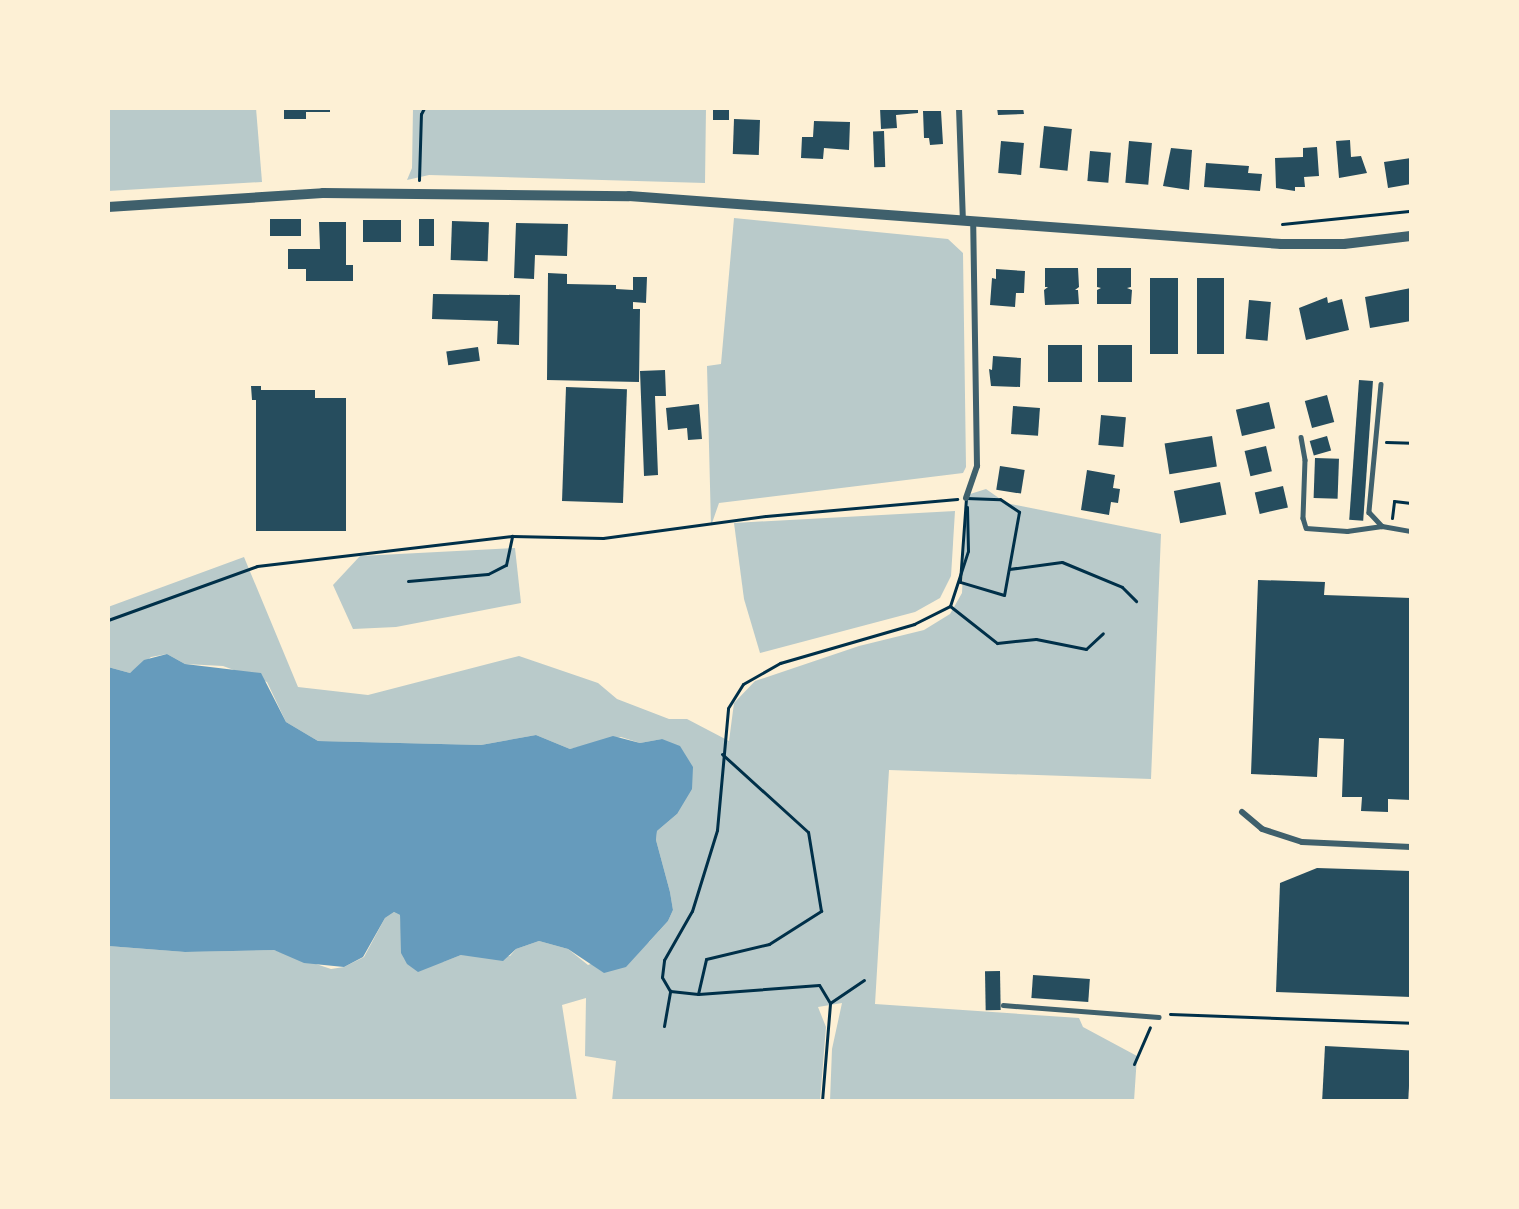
<!DOCTYPE html>
<html>
<head>
<meta charset="utf-8">
<style>
  body { margin:0 }
  #map { position:relative; width:1519px; height:1209px; overflow:hidden; background:#fdf0d5; font-family:Georgia,serif }
  div>[style] { position:absolute }
  .green>* { inset:0; background:#b9caca }
  .water>* { inset:0; background:#669bbc }
  .building>* { inset:0; background:#264d5e; transform-origin:0 0 }
  .path>* { height:3px; margin:-1.5px; padding:0 1.5px; transform-origin:1.5px; border-radius:1.5px; background:#003049 }
  .service>* { height:4.5px; margin:-2.25px; padding:0 2.25px; transform-origin:2.25px; border-radius:2.25px; background:#3f606c }
  .minor>* { height:6px; margin:-3px; padding:0 3px; transform-origin:3px; border-radius:3px; background:#3f606c }
  .tertiary>* { height:10px; margin:-5px; padding:0 5px; transform-origin:5px; border-radius:5px; background:#3f606c }
  span { translate:-50% -50%; white-space:nowrap; text-align:center; line-height:1.15; -webkit-text-stroke:4.5px #fdf0d5; paint-order:stroke }
  .frame { position:absolute; inset:0; border:110px solid #fdf0d5; pointer-events:none }
</style>
</head>
<body>
<div id="map">
  <div class="green">
    <div style="clip-path:polygon(111px 108px,256px 108px,262px 182px,108px 191px,108px 110px)"></div>
    <div style="clip-path:polygon(413px 108px,706px 108px,705px 183px,429px 175px,407px 180px,412px 168px)"></div>
    <div style="clip-path:polygon(734px 218px,948px 239px,963px 253px,966px 467px,963px 473px,719px 503px,711px 526px,707px 366px,721px 364px)"></div>
    <div style="clip-path:polygon(986px 489px,1006px 503px,1161px 534px,1151px 779px,889px 770px,875px 1004px,1079px 1018px,1083px 1027px,1137px 1056px,1134px 1101px,830px 1101px,832px 1049px,842px 1003px,818px 1007px,826px 1027px,820px 1101px,612px 1101px,616px 1061px,585px 1056px,586px 998px,562px 1005px,577px 1101px,108px 1101px,108px 946px,185px 952px,274px 950px,331px 969px,344px 967px,364px 957px,385px 918px,394px 912px,400px 915px,404px 959px,443px 962px,461px 955px,510px 956px,516px 949px,539px 941px,568px 949px,588px 965px,649px 942px,668px 921px,673px 910px,670px 892px,656px 840px,657px 831px,677px 814px,662px 739px,640px 743px,621px 737px,570px 749px,536px 735px,481px 745px,318px 741px,286px 722px,267px 682px,223px 666px,185px 664px,167px 654px,151px 657px,130px 673px,108px 667px,108px 607px,244px 557px,298px 687px,368px 695px,519px 656px,598px 683px,617px 699px,669px 719px,687px 719px,729px 741px,734px 703px,755px 681px,859px 646px,924px 630px,950px 614px,962px 593px,967px 495px)"></div>
    <div style="clip-path:polygon(955px 511px,951px 576px,940px 598px,915px 612px,760px 653px,744px 599px,734px 523px)"></div>
    <div style="clip-path:polygon(515px 548px,521px 603px,396px 627px,353px 629px,333px 585px,360px 556px)"></div>
  </div>
  <div class="water">
    <div style="clip-path:polygon(167px 654px,185px 664px,261px 673px,286px 722px,318px 741px,481px 745px,536px 735px,570px 749px,613px 736px,640px 743px,662px 739px,680px 746px,693px 767px,692px 789px,677px 814px,657px 831px,656px 840px,670px 892px,673px 910px,668px 921px,626px 967px,604px 973px,568px 949px,539px 941px,516px 949px,503px 961px,461px 955px,418px 972px,407px 964px,401px 953px,400px 915px,394px 912px,385px 918px,363px 957px,344px 967px,304px 963px,274px 950px,185px 952px,108px 946px,108px 667px,130px 673px,144px 660px)"></div>
  </div>
  <div class="building">
    <div style="clip-path:polygon(284px 108px,330px 108px,330px 112px,306px 112px,306px 119px,284px 119px)"></div>
    <div style="left:713px;top:108px;width:16px;height:12px"></div>
    <div style="clip-path:polygon(880px 108px,918px 108px,918px 113px,896px 115px,897px 128px,881px 129px)"></div>
    <div style="clip-path:polygon(997px 108px,1023px 108px,1024px 114px,998px 115px)"></div>
    <div style="clip-path:polygon(923px 111px,941px 111px,943px 144px,930px 145px,929px 138px,924px 138px)"></div>
    <div style="left:734px;top:119px;width:26px;height:35px;rotate:2deg"></div>
    <div style="clip-path:polygon(814px 121px,850px 122px,849px 150px,824px 148px,823px 159px,801px 158px,802px 137px,813px 137px)"></div>
    <div style="left:1044px;top:126px;width:28px;height:42px;rotate:6deg"></div>
    <div style="left:884px;top:131px;width:36px;height:11px;rotate:88deg"></div>
    <div style="clip-path:polygon(1350px 140px,1351px 157px,1361px 156px,1367px 173px,1339px 178px,1336px 141px)"></div>
    <div style="left:1001px;top:141px;width:23px;height:32px;rotate:5deg"></div>
    <div style="left:1129px;top:141px;width:23px;height:42px;rotate:5deg"></div>
    <div style="clip-path:polygon(1317px 147px,1319px 176px,1304px 177px,1305px 187px,1295px 187px,1295px 191px,1276px 188px,1275px 158px,1303px 157px,1303px 148px)"></div>
    <div style="clip-path:polygon(1171px 148px,1192px 150px,1189px 190px,1163px 186px)"></div>
    <div style="left:1090px;top:151px;width:21px;height:30px;rotate:5deg"></div>
    <div style="clip-path:polygon(1411px 158px,1411px 184px,1388px 188px,1384px 162px)"></div>
    <div style="clip-path:polygon(1206px 163px,1249px 166px,1248px 173px,1262px 174px,1260px 191px,1204px 187px)"></div>
    <div style="left:301px;top:219px;width:17px;height:31px;rotate:90deg"></div>
    <div style="left:419px;top:219px;width:15px;height:27px"></div>
    <div style="left:363px;top:220px;width:38px;height:22px"></div>
    <div style="left:452px;top:221px;width:37px;height:39px;rotate:2deg"></div>
    <div style="clip-path:polygon(319px 222px,346px 222px,346px 265px,353px 265px,353px 281px,306px 281px,306px 269px,288px 269px,288px 249px,320px 249px)"></div>
    <div style="clip-path:polygon(516px 223px,568px 224px,567px 256px,535px 255px,534px 279px,514px 278px)"></div>
    <div style="clip-path:polygon(1045px 268px,1078px 268px,1079px 287px,1075px 290px,1078px 290px,1079px 304px,1045px 305px,1044px 290px,1048px 287px,1045px 287px)"></div>
    <div style="clip-path:polygon(1097px 268px,1131px 268px,1131px 287px,1127px 288px,1132px 290px,1131px 304px,1097px 304px,1097px 290px,1101px 288px,1097px 287px)"></div>
    <div style="clip-path:polygon(996px 269px,1025px 271px,1024px 293px,1016px 293px,1015px 307px,990px 305px,992px 278px,996px 279px)"></div>
    <div style="clip-path:polygon(548px 273px,567px 274px,567px 284px,616px 285px,616px 289px,633px 290px,633px 277px,647px 277px,646px 303px,633px 302px,633px 309px,640px 309px,639px 382px,547px 380px)"></div>
    <div style="left:1150px;top:278px;width:28px;height:76px"></div>
    <div style="left:1197px;top:278px;width:27px;height:76px"></div>
    <div style="clip-path:polygon(1411px 288px,1411px 321px,1370px 328px,1365px 297px)"></div>
    <div style="clip-path:polygon(433px 294px,520px 295px,519px 345px,497px 344px,498px 321px,432px 319px)"></div>
    <div style="clip-path:polygon(1327px 297px,1328px 303px,1342px 299px,1349px 330px,1306px 340px,1299px 308px)"></div>
    <div style="left:1249px;top:300px;width:22px;height:39px;rotate:5deg"></div>
    <div style="left:1048px;top:345px;width:34px;height:37px"></div>
    <div style="left:1098px;top:345px;width:34px;height:37px"></div>
    <div style="left:478px;top:347px;width:14px;height:32px;rotate:82deg"></div>
    <div style="clip-path:polygon(993px 356px,1021px 358px,1020px 387px,991px 386px,989px 369px,992px 370px)"></div>
    <div style="clip-path:polygon(665px 370px,666px 396px,655px 396px,658px 475px,644px 476px,640px 371px)"></div>
    <div style="left:1359px;top:380px;width:14px;height:140px;rotate:4deg"></div>
    <div style="clip-path:polygon(251px 386px,261px 386px,261px 390px,315px 390px,315px 398px,346px 398px,346px 531px,256px 531px,256px 400px,252px 400px)"></div>
    <div style="left:566px;top:387px;width:61px;height:114px;rotate:2deg"></div>
    <div style="left:1327px;top:395px;width:28px;height:23px;rotate:75deg"></div>
    <div style="left:1269px;top:402px;width:27px;height:34px;rotate:77deg"></div>
    <div style="clip-path:polygon(699px 404px,702px 439px,688px 440px,687px 428px,668px 430px,666px 408px)"></div>
    <div style="left:1013px;top:406px;width:27px;height:28px;rotate:4deg"></div>
    <div style="left:1101px;top:415px;width:25px;height:30px;rotate:5deg"></div>
    <div style="left:1212px;top:436px;width:31px;height:48px;rotate:81deg"></div>
    <div style="left:1327px;top:436px;width:15px;height:18px;rotate:74deg"></div>
    <div style="left:1266px;top:446px;width:26px;height:22px;rotate:77deg"></div>
    <div style="left:1315px;top:458px;width:24px;height:40px;rotate:2deg"></div>
    <div style="left:1000px;top:466px;width:25px;height:24px;rotate:9deg"></div>
    <div style="clip-path:polygon(1087px 470px,1115px 475px,1113px 488px,1120px 489px,1118px 503px,1111px 502px,1109px 515px,1081px 510px)"></div>
    <div style="left:1220px;top:482px;width:33px;height:47px;rotate:79deg"></div>
    <div style="left:1283px;top:486px;width:22px;height:29px;rotate:77deg"></div>
    <div style="clip-path:polygon(1258px 580px,1325px 582px,1324px 595px,1411px 598px,1411px 800px,1388px 799px,1388px 812px,1361px 811px,1362px 797px,1342px 797px,1344px 739px,1319px 738px,1317px 777px,1251px 774px)"></div>
    <div style="clip-path:polygon(1317px 868px,1411px 871px,1411px 997px,1276px 992px,1280px 883px)"></div>
    <div style="left:1000px;top:971px;width:39px;height:15px;rotate:89deg"></div>
    <div style="left:1033px;top:975px;width:57px;height:23px;rotate:4deg"></div>
    <div style="left:1325px;top:1046px;width:86px;height:55px;rotate:3deg"></div>
  </div>
  <div class="path">
    <div style="left:419px;top:180px;width:66px;rotate:-88.3deg"></div>
    <div style="left:421px;top:114px;width:7px;rotate:-63deg"></div>
    <div style="left:1282px;top:224px;width:130px;rotate:-5.8deg"></div>
    <div style="left:1386px;top:442px;width:25px;rotate:2deg"></div>
    <div style="left:966px;top:498px;width:34px;rotate:2deg"></div>
    <div style="left:1000px;top:499px;width:23px;rotate:34deg"></div>
    <div style="left:1019px;top:512px;width:84px;rotate:100.2deg"></div>
    <div style="left:1004px;top:595px;width:46px;rotate:-163.5deg"></div>
    <div style="left:960px;top:582px;width:84px;rotate:-85.9deg"></div>
    <div style="left:1392px;top:518px;width:17px;rotate:-83deg"></div>
    <div style="left:1394px;top:501px;width:17px;rotate:7deg"></div>
    <div style="left:1009px;top:569px;width:53px;rotate:-7.5deg"></div>
    <div style="left:1062px;top:562px;width:65px;rotate:22.6deg"></div>
    <div style="left:1122px;top:587px;width:20px;rotate:45deg"></div>
    <div style="left:408px;top:581px;width:80px;rotate:-5deg"></div>
    <div style="left:488px;top:574px;width:20px;rotate:-27deg"></div>
    <div style="left:506px;top:565px;width:30px;rotate:-78deg"></div>
    <div style="left:950px;top:606px;width:60px;rotate:38.2deg"></div>
    <div style="left:997px;top:643px;width:39px;rotate:-6deg"></div>
    <div style="left:1036px;top:639px;width:51px;rotate:11.3deg"></div>
    <div style="left:1086px;top:649px;width:23px;rotate:-43deg"></div>
    <div style="left:108px;top:620px;width:158px;rotate:-19.9deg"></div>
    <div style="left:257px;top:566px;width:257px;rotate:-6.7deg"></div>
    <div style="left:512px;top:536px;width:91px;rotate:1.3deg"></div>
    <div style="left:603px;top:538px;width:164px;rotate:-7.7deg"></div>
    <div style="left:766px;top:516px;width:192px;rotate:-5.1deg"></div>
    <div style="left:698px;top:994px;width:36px;rotate:-77deg"></div>
    <div style="left:706px;top:959px;width:65px;rotate:-13.4deg"></div>
    <div style="left:769px;top:944px;width:62px;rotate:-32.4deg"></div>
    <div style="left:821px;top:911px;width:80px;rotate:-99.3deg"></div>
    <div style="left:808px;top:832px;width:116px;rotate:-137.8deg"></div>
    <div style="left:830px;top:1003px;width:41px;rotate:-34.1deg"></div>
    <div style="left:1170px;top:1014px;width:241px;rotate:2.1deg"></div>
    <div style="left:664px;top:1026px;width:36px;rotate:-80deg"></div>
    <div style="left:1134px;top:1064px;width:40px;rotate:-66.6deg"></div>
    <div style="left:822px;top:1101px;width:98px;rotate:-85.3deg"></div>
    <div style="left:830px;top:1003px;width:21px;rotate:-121deg"></div>
    <div style="left:819px;top:985px;width:121px;rotate:175.7deg"></div>
    <div style="left:698px;top:994px;width:28px;rotate:-174deg"></div>
    <div style="left:670px;top:991px;width:16px;rotate:-120deg"></div>
    <div style="left:662px;top:977px;width:17px;rotate:-83deg"></div>
    <div style="left:664px;top:960px;width:56px;rotate:-60.3deg"></div>
    <div style="left:692px;top:911px;width:85px;rotate:-72.8deg"></div>
    <div style="left:717px;top:830px;width:122px;rotate:-84.8deg"></div>
    <div style="left:728px;top:708px;width:28px;rotate:-58deg"></div>
    <div style="left:743px;top:684px;width:43px;rotate:-29.6deg"></div>
    <div style="left:780px;top:663px;width:140px;rotate:-16.2deg"></div>
    <div style="left:914px;top:624px;width:40px;rotate:-26.6deg"></div>
    <div style="left:950px;top:606px;width:58px;rotate:-71.9deg"></div>
    <div style="left:968px;top:551px;width:44px;rotate:-91.3deg"></div>
  </div>
  <div class="service">
    <div style="left:1381px;top:384px;width:129px;rotate:95.4deg"></div>
    <div style="left:1369px;top:512px;width:19px;rotate:47deg"></div>
    <div style="left:1382px;top:526px;width:29px;rotate:10deg"></div>
    <div style="left:1301px;top:437px;width:23px;rotate:80deg"></div>
    <div style="left:1305px;top:460px;width:58px;rotate:92deg"></div>
    <div style="left:1303px;top:518px;width:10px;rotate:73deg"></div>
    <div style="left:1306px;top:528px;width:41px;rotate:4.2deg"></div>
    <div style="left:1347px;top:531px;width:35px;rotate:-8deg"></div>
    <div style="left:1003px;top:1005px;width:156px;rotate:4.4deg"></div>
  </div>
  <div class="minor">
    <div style="left:959px;top:108px;width:114px;rotate:88deg"></div>
    <div style="left:966px;top:498px;width:34px;rotate:-71deg"></div>
    <div style="left:977px;top:466px;width:243px;rotate:-90.9deg"></div>
    <div style="left:1242px;top:812px;width:26px;rotate:40deg"></div>
    <div style="left:1262px;top:829px;width:42px;rotate:18deg"></div>
    <div style="left:1302px;top:842px;width:109px;rotate:2.6deg"></div>
  </div>
  <div class="tertiary">
    <div style="left:108px;top:207px;width:215px;rotate:-3.7deg"></div>
    <div style="left:323px;top:193px;width:306px;rotate:0.6deg"></div>
    <div style="left:629px;top:196px;width:654px;rotate:4.21deg"></div>
    <div style="left:1281px;top:244px;width:63px"></div>
    <div style="left:1344px;top:244px;width:67px;rotate:-6.8deg"></div>
  </div>
  <div class="frame"></div>
</div>
</body>
</html>
